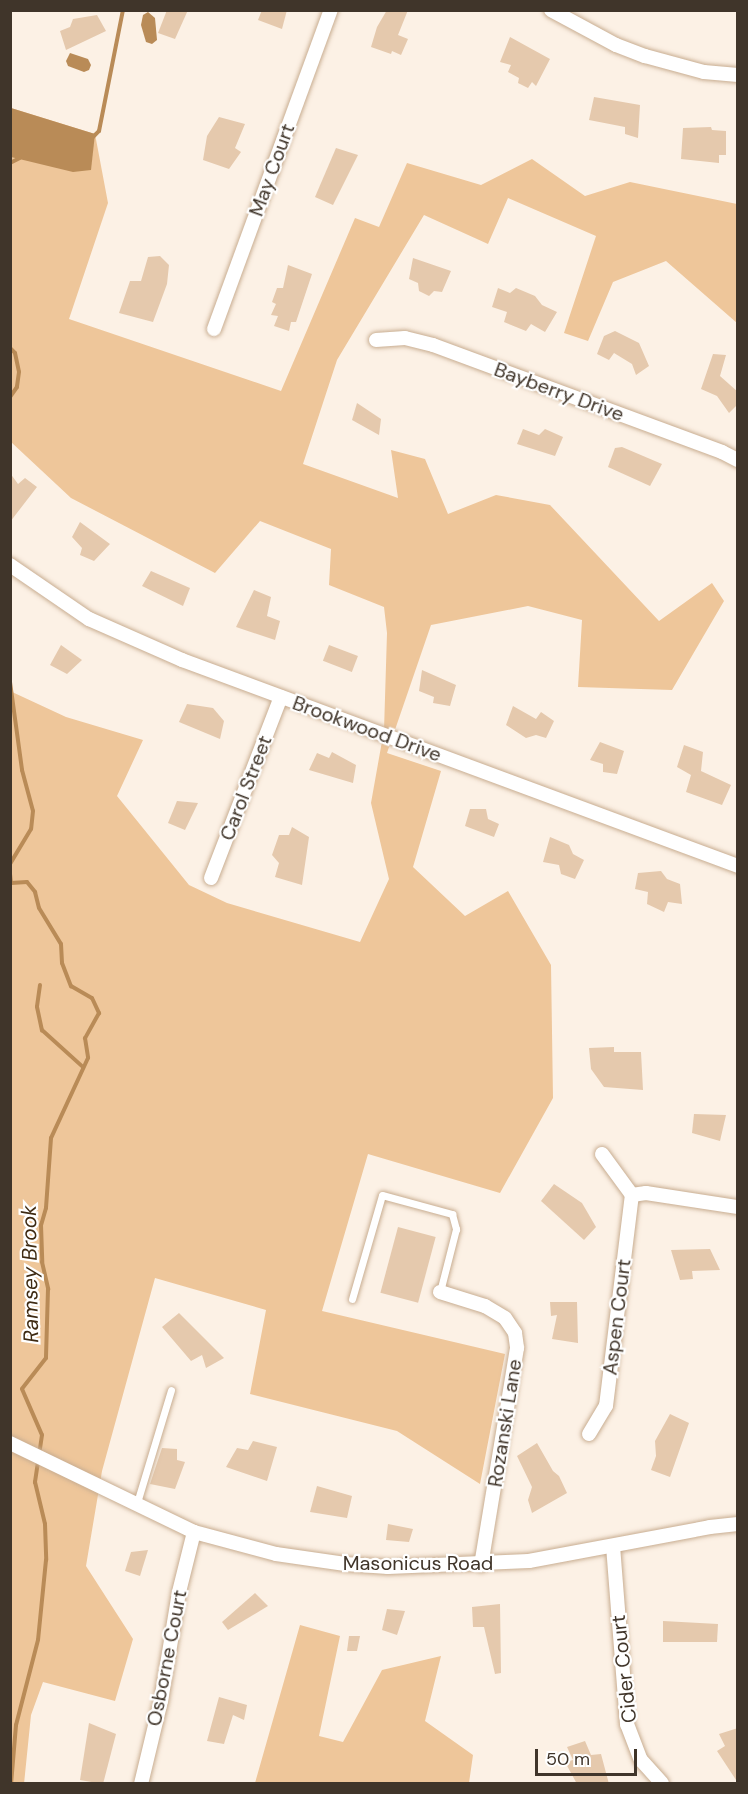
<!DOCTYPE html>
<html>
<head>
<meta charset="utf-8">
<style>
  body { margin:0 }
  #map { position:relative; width:748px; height:1794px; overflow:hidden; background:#fcf1e5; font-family:"DM Sans",sans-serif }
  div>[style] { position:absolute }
  .green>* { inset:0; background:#eec69a }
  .water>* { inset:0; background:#b98b57 }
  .stream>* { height:4px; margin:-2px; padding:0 2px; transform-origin:2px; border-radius:2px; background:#b98b57 }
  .building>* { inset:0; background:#e5c9ad; transform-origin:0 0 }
  .roads { filter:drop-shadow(0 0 2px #c8ad91) drop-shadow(0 0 2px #c8ad91) }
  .lane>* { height:7px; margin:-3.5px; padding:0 3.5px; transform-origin:3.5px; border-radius:3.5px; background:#fff }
  .street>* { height:14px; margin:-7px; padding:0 7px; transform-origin:7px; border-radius:7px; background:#fff }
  span { translate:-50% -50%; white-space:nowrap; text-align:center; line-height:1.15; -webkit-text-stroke:4.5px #fff; paint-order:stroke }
  .street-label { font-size:20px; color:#40352a }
  .water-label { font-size:21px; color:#3e2a12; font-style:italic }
  .frame { position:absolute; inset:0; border:12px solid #40352a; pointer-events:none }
  .scale { position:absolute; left:535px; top:1749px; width:102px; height:27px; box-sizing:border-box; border:3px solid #40352a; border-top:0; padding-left:8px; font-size:18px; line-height:21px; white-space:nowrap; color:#40352a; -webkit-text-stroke:4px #fff; paint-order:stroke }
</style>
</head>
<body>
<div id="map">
  <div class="green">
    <div style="clip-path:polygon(11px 108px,95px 134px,108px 203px,69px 319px,281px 391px,355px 218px,379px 227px,407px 163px,481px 185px,532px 159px,585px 196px,630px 182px,737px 204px,737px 323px,666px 261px,613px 282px,588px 341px,564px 333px,596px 236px,508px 198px,488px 244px,424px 215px,337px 360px,303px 464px,398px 498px,391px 450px,425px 459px,448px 514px,496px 495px,550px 505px,659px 621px,712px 583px,724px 601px,672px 690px,578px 687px,582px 620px,528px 606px,431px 625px,387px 753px,441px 771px,413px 867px,465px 916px,508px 891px,551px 965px,553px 1098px,500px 1193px,368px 1154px,322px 1311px,505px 1354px,480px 1484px,397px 1431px,250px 1394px,266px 1310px,155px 1278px,102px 1471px,86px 1566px,133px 1639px,115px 1701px,43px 1682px,31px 1715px,24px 1784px,10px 1783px,10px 691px,66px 717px,143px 740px,117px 796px,189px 885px,227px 903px,360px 942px,389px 879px,371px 803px,384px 730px,387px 633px,384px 607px,329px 585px,331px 549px,260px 521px,215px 573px,71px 498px,11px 442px)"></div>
    <div style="clip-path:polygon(300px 1625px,340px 1636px,319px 1736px,343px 1742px,382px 1670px,441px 1656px,425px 1721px,473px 1755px,469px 1783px,255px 1783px)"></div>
  </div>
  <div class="water">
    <div style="clip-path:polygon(148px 12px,155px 18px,157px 40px,152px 44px,146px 42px,141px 25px,143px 15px)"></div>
    <div style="clip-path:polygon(70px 53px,88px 59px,91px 65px,89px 70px,84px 72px,68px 66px,66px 61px)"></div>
    <div style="clip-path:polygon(11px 108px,95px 134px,91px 170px,73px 172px,11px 157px)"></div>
  </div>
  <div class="stream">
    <div style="left:92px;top:138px;width:10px;rotate:-45deg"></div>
    <div style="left:99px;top:131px;width:123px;rotate:-78.8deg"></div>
    <div style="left:10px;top:163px;width:11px;rotate:-27deg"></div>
    <div style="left:10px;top:348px;width:7px;rotate:45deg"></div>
    <div style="left:15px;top:353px;width:19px;rotate:78deg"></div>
    <div style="left:19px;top:372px;width:15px;rotate:98deg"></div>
    <div style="left:17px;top:387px;width:12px;rotate:125deg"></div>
    <div style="left:10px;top:682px;width:89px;rotate:82.2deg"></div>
    <div style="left:22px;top:770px;width:42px;rotate:75deg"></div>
    <div style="left:33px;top:811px;width:18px;rotate:96deg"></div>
    <div style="left:31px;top:829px;width:41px;rotate:121deg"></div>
    <div style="left:10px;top:874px;width:9px;rotate:84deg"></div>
    <div style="left:11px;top:883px;width:16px;rotate:-4deg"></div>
    <div style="left:27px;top:882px;width:13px;rotate:51deg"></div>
    <div style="left:35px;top:892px;width:16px;rotate:76deg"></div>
    <div style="left:39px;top:908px;width:42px;rotate:58.6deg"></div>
    <div style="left:61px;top:944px;width:19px;rotate:87deg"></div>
    <div style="left:62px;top:963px;width:25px;rotate:69deg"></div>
    <div style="left:71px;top:986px;width:24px;rotate:30deg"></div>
    <div style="left:92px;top:998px;width:17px;rotate:65deg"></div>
    <div style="left:99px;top:1013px;width:29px;rotate:119deg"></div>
    <div style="left:85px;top:1038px;width:20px;rotate:81deg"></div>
    <div style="left:88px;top:1058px;width:88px;rotate:114.8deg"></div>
    <div style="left:51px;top:1138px;width:70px;rotate:94.1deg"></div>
    <div style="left:46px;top:1208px;width:18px;rotate:106deg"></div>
    <div style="left:41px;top:1225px;width:37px;rotate:88deg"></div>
    <div style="left:42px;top:1262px;width:28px;rotate:77deg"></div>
    <div style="left:48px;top:1289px;width:69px;rotate:91.7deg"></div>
    <div style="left:46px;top:1358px;width:39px;rotate:128deg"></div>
    <div style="left:22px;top:1389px;width:50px;rotate:66.5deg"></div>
    <div style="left:42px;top:1435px;width:48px;rotate:98.5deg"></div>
    <div style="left:35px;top:1482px;width:43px;rotate:76.6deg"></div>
    <div style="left:45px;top:1524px;width:36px;rotate:88deg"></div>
    <div style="left:46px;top:1560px;width:80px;rotate:95.7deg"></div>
    <div style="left:38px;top:1640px;width:88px;rotate:104.5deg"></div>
    <div style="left:16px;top:1725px;width:59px;rotate:94.8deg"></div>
    <div style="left:40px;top:985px;width:22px;rotate:98deg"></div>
    <div style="left:37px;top:1007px;width:24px;rotate:78deg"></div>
    <div style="left:42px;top:1030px;width:55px;rotate:42.1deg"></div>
  </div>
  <div class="building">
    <div style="clip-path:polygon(167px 10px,188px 10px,175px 39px,158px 33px)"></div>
    <div style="clip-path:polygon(262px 10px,287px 10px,282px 29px,258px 20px)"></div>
    <div style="clip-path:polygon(387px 10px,408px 10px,398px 35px,408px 39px,401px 55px,392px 51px,391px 54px,371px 47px,377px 27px)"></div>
    <div style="clip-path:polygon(97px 15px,106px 31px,66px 50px,60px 31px,70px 27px,73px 19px)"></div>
    <div style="clip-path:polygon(510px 37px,550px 59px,536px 86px,532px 82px,528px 88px,518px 83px,519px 78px,508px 72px,511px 65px,500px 62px)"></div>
    <div style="clip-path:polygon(594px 97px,640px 105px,638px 138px,625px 134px,625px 127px,589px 120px)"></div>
    <div style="clip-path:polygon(219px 117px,245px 124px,235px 148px,241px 152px,229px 169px,203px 160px,207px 136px)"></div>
    <div style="clip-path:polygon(711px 127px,712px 130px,726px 131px,726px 155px,719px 155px,719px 163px,681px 159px,683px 128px)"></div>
    <div style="clip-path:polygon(336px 148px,358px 155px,333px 205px,315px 197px)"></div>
    <div style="clip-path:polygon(160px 256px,169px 265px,167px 284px,153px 322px,119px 313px,130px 281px,141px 281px,148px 257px)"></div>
    <div style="clip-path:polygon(413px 258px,451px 271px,442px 292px,434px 291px,429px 296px,419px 291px,418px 283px,409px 279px)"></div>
    <div style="clip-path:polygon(288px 265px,312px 274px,296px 322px,291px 322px,289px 331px,274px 326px,278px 316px,271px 315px,276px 304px,272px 302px,277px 288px,283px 288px)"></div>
    <div style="clip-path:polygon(498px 288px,510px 293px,516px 288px,535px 296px,542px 305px,557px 312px,545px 332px,531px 324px,526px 331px,504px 322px,507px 312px,492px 307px)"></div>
    <div style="clip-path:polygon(615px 331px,639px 343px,649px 366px,636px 375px,632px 364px,614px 353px,609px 360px,597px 354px,604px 336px)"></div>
    <div style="clip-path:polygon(713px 354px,726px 355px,720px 376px,738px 392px,738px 404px,729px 413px,717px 396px,701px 389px)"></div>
    <div style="clip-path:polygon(357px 403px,381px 419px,379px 435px,352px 420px)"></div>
    <div style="clip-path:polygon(523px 429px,539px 435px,545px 429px,563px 437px,555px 456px,517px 444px)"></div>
    <div style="clip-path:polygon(622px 447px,662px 464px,650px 486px,608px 467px,615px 448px)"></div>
    <div style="clip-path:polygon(10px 473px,18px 484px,25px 478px,37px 487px,10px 522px)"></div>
    <div style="clip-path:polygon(80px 522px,110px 544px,94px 561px,80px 555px,82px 548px,72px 537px)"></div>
    <div style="clip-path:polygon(151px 571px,190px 588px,183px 606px,142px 586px)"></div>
    <div style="clip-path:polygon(254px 590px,271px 597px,267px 616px,280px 621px,275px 640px,236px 627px)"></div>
    <div style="clip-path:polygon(61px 645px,82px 660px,67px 674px,50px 665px)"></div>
    <div style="left:329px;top:645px;width:31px;height:17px;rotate:21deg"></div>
    <div style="clip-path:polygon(422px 670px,456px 685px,450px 706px,433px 703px,434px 697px,419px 691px)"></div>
    <div style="clip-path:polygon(187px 704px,213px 708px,224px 721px,220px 739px,179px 722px)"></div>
    <div style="clip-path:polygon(513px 706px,536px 719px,541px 712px,554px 721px,546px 738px,536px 735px,526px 738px,506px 725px)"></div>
    <div style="clip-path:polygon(600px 742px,624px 751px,617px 774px,603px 772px,603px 764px,590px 760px)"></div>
    <div style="clip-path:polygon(684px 745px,703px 752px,701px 771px,731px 785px,722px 805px,686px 792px,691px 775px,677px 767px)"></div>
    <div style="clip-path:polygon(332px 752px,356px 765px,353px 783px,309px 770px,317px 753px,329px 758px)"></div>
    <div style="clip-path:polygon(177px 801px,198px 803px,185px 830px,168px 823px)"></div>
    <div style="clip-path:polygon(470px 809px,486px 809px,488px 819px,499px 824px,494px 837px,465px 826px)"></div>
    <div style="clip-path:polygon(292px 827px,309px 837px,302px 885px,275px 877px,279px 863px,272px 855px,279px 835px,289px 835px)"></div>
    <div style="clip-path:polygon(550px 837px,569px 845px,573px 854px,584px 860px,575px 879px,561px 874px,559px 865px,543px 862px)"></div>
    <div style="clip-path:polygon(661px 871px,667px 879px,680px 884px,682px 904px,668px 902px,664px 912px,647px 904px,648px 892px,635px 889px,638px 873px)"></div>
    <div style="clip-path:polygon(614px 1047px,614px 1052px,641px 1052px,643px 1090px,604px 1087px,591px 1069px,589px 1048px)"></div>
    <div style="clip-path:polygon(694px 1114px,726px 1115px,720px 1141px,692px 1133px)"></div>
    <div style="clip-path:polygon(554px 1184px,582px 1203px,596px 1227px,584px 1240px,541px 1201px)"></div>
    <div style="left:398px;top:1227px;width:39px;height:68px;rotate:15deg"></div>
    <div style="clip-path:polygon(710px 1249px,720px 1270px,692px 1271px,693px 1279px,680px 1280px,671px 1250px)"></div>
    <div style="clip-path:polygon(550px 1302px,577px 1302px,578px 1343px,552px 1339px,557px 1315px,551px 1316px)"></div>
    <div style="clip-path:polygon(179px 1313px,224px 1358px,206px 1368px,202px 1355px,191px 1361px,162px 1327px)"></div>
    <div style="clip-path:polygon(670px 1414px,689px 1423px,670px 1477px,651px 1470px,656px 1456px,655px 1441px)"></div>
    <div style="clip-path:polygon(253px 1441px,277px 1447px,267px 1481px,226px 1467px,237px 1448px,248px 1450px)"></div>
    <div style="clip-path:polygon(537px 1443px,553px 1471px,559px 1476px,567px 1493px,532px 1513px,528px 1500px,532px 1487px,517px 1456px)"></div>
    <div style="clip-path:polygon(162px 1448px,177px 1449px,177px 1460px,185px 1462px,175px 1489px,150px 1484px)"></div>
    <div style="clip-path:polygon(317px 1486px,352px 1496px,347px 1518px,310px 1512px)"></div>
    <div style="clip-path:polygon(388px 1524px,413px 1529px,409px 1542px,386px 1540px)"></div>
    <div style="clip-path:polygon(148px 1550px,140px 1576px,125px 1571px,131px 1552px)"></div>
    <div style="clip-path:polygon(255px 1593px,268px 1606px,228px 1630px,222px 1622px)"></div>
    <div style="clip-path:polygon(500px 1604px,501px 1673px,495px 1674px,484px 1627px,473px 1627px,472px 1607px)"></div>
    <div style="clip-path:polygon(387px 1609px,405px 1611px,397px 1635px,382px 1630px)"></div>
    <div style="clip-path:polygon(663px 1621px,718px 1624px,717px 1642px,663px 1642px)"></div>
    <div style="clip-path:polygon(349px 1636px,360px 1636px,357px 1651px,347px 1651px)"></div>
    <div style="clip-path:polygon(219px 1697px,247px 1705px,244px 1720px,233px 1715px,224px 1744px,207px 1741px)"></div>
    <div style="clip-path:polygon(89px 1723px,116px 1734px,103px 1784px,80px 1780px)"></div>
    <div style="clip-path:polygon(738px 1728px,738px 1783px,717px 1751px,725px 1746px,719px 1734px)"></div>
    <div style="clip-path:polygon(585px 1741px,591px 1755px,601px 1754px,609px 1784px,577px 1784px,565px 1762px,573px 1760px,567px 1747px)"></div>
  </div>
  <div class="roads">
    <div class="lane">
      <div style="left:352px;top:1299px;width:108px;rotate:-73.9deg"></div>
      <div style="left:382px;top:1195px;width:73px;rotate:15.2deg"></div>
      <div style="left:452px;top:1214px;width:16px;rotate:75deg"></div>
      <div style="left:456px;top:1229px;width:65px;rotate:104.3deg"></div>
      <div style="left:136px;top:1506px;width:121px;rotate:-73.2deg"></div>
    </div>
    <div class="street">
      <div style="left:551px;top:10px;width:74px;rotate:28.3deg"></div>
      <div style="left:616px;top:45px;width:31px;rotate:21deg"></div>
      <div style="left:645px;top:56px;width:61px;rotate:15.2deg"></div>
      <div style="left:704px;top:72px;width:34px;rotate:5deg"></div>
      <div style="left:214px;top:329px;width:340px;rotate:-69.9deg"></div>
      <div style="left:376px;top:340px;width:29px;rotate:-4deg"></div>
      <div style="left:405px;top:338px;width:29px;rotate:14deg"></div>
      <div style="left:433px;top:345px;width:308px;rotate:20.3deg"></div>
      <div style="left:722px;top:452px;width:18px;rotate:27deg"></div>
      <div style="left:10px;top:565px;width:96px;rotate:34.4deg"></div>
      <div style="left:89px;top:619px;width:102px;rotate:23.8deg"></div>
      <div style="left:182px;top:660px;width:593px;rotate:20.33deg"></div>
      <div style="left:211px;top:878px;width:194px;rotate:-68.9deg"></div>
      <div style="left:602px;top:1154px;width:51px;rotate:53.8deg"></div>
      <div style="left:632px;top:1195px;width:14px;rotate:-8deg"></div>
      <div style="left:646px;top:1193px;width:93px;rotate:8.7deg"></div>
      <div style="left:440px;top:1292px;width:47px;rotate:17.3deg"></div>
      <div style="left:485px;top:1306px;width:23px;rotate:31deg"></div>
      <div style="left:505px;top:1318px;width:18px;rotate:56deg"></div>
      <div style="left:515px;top:1333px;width:15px;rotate:82deg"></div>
      <div style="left:517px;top:1348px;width:220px;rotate:99.4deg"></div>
      <div style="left:589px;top:1434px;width:33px;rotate:-59deg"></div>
      <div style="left:606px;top:1406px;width:213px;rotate:-83deg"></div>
      <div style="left:10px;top:1443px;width:204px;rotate:25.8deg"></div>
      <div style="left:194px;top:1532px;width:85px;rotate:15deg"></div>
      <div style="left:276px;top:1554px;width:70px;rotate:8.2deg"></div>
      <div style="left:345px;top:1564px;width:43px;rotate:4deg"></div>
      <div style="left:388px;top:1567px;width:141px;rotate:-2.4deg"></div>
      <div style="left:529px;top:1561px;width:184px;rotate:-10.6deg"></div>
      <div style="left:710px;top:1527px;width:28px;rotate:-6deg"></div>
      <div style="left:613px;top:1546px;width:179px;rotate:85.5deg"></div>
      <div style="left:627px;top:1724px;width:39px;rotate:69deg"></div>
      <div style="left:641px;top:1760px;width:31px;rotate:48deg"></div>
      <div style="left:141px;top:1784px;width:85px;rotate:-76.5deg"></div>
      <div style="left:161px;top:1701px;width:110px;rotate:-80.6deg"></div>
      <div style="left:179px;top:1592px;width:62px;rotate:-76deg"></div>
    </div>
  </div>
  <div class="street-label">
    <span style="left:272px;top:170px;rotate:-70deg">May Court</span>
    <span style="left:559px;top:392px;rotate:20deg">Bayberry Drive</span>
    <span style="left:367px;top:729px;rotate:20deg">Brookwood Drive</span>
    <span style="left:246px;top:788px;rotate:-69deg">Carol Street</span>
    <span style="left:617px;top:1317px;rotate:-83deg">Aspen Court</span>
    <span style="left:505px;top:1423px;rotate:-81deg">Rozanski Lane</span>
    <span style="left:418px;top:1563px">Masonicus Road</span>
    <span style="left:167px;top:1658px;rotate:-79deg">Osborne Court</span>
    <span style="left:624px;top:1669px;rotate:-96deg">Cider Court</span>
  </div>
  <div class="water-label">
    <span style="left:30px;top:1274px;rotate:-91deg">Ramsey Brook</span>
  </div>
  <div class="frame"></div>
  <div class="scale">50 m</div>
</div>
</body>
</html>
